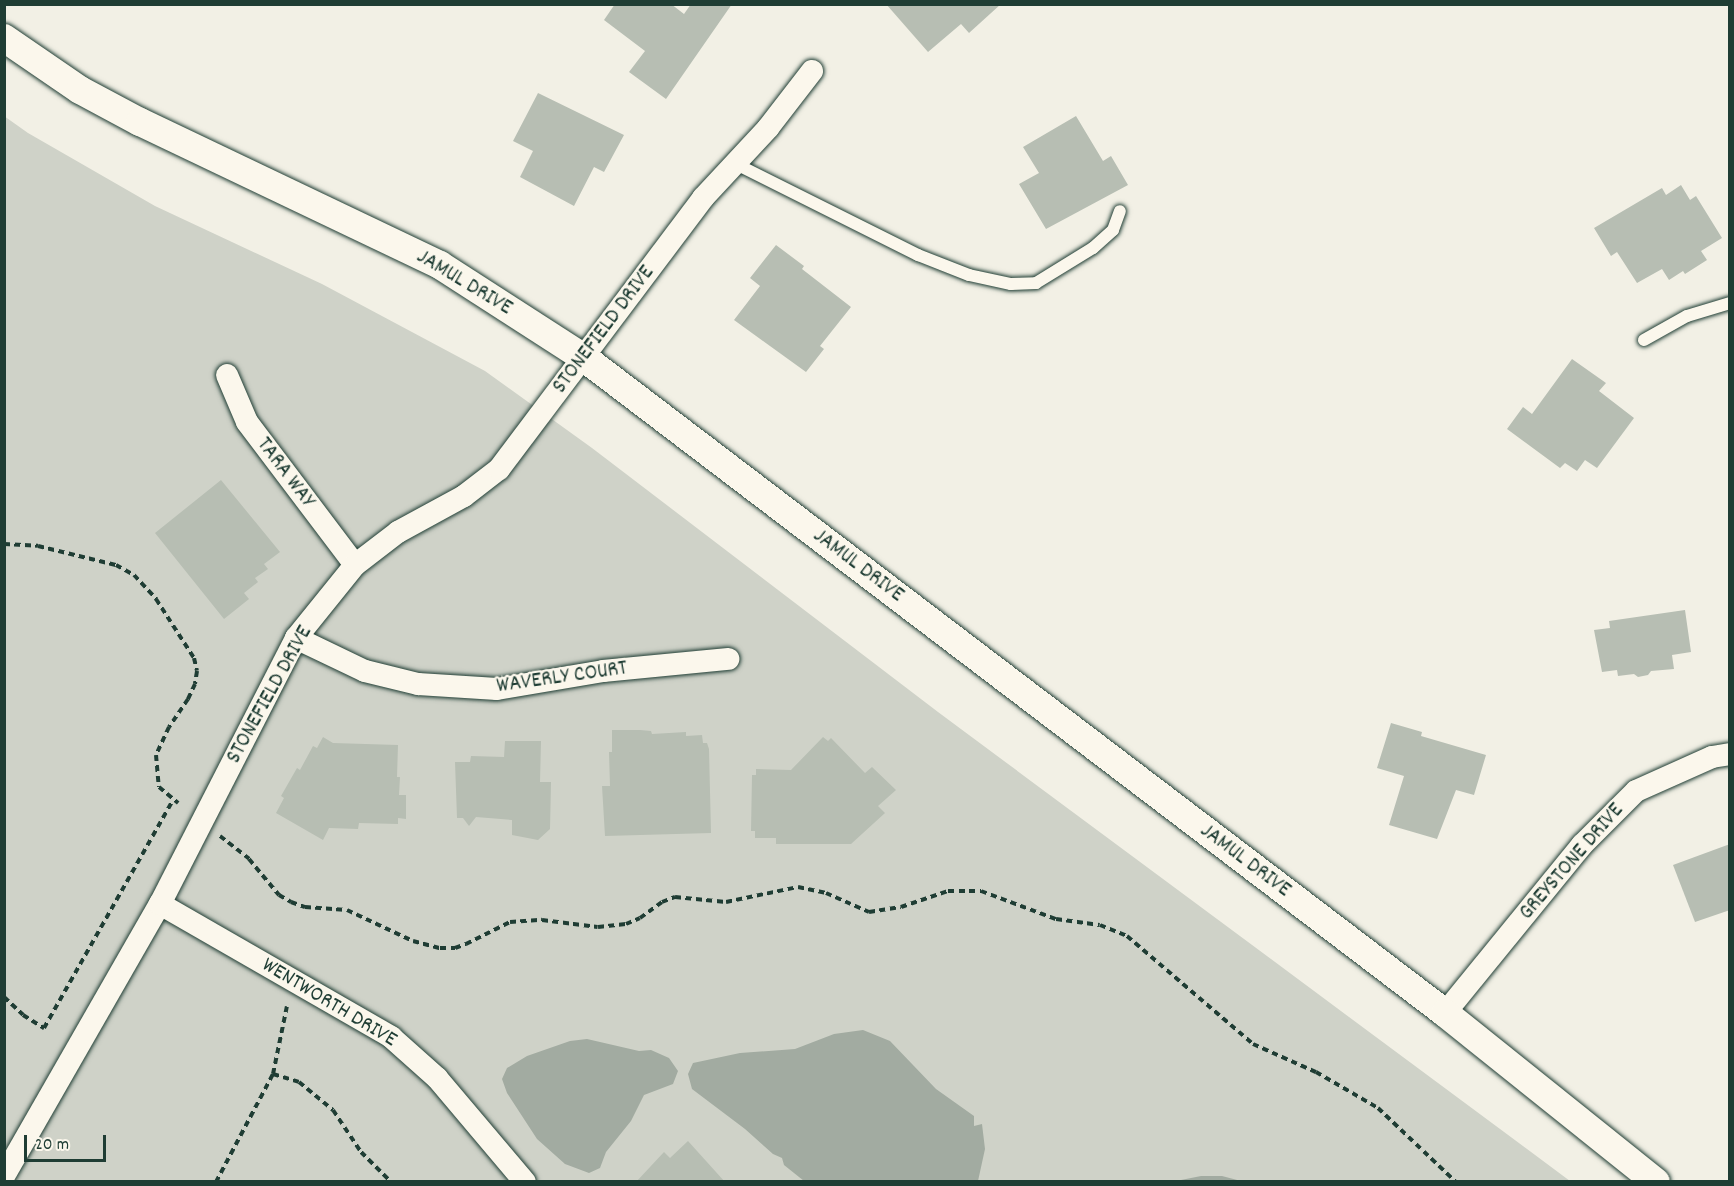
<!DOCTYPE html>
<html>
<head>
<meta charset="utf-8">
<style>
  body { margin:0 }
  #map { position:relative; width:1734px; height:1186px; overflow:hidden; background:#f2f0e5; font-family:Dekko,sans-serif }
  div>[style] { position:absolute }
  .green>* { inset:0; background:#cfd2c8 }
  .water>* { inset:0; background:#a2aba1 }
  .building>* { inset:0; background:#b7beb3 }
  .path>* { height:4px; margin-top:-2px; transform-origin:0; background:repeating-linear-gradient(90deg,#1f3d34 0 6px,transparent 0 10.5px) }
  .roads { filter:drop-shadow(0 0 2px #1f3d34) drop-shadow(0 0 2px #1f3d34) }
  .service>* { height:12px; margin:-6px; padding:0 6px; transform-origin:6px; border-radius:6px; background:#fbf7ec }
  .minor>* { height:22px; margin:-11px; padding:0 11px; transform-origin:11px; border-radius:11px; background:#fbf7ec }
  .tertiary>* { height:28px; margin:-14px; padding:0 14px; transform-origin:14px; border-radius:14px; background:#fbf7ec }
  span { translate:-50% -50%; white-space:nowrap; text-align:center; line-height:1.15; -webkit-text-stroke:4.5px #fbf7ec; paint-order:stroke }
  .street-label { font-size:22px; color:#1f3d34 }
  .frame { position:absolute; inset:0; border:6px solid #1f3d34; pointer-events:none }
  .scale { position:absolute; left:24px; top:1135px; width:82px; height:27px; box-sizing:border-box; border:3px solid #1f3d34; border-top:0; padding-left:8px; font-size:18px; line-height:21px; white-space:nowrap; color:#1f3d34; -webkit-text-stroke:4px #fbf7ec; paint-order:stroke }
</style>
</head>
<body>
<div id="map">
  <div class="green">
    <div style="clip-path:polygon(4px 116px,28px 133px,155px 206px,322px 284px,485px 371px,592px 448px,938px 712px,1570px 1181px,5px 1181px)"></div>
  </div>
  <div class="water">
    <div style="clip-path:polygon(863px 1030px,890px 1041px,936px 1089px,974px 1116px,974px 1126px,982px 1124px,985px 1149px,978px 1181px,804px 1181px,784px 1165px,782px 1158px,773px 1154px,745px 1129px,692px 1089px,688px 1074px,693px 1063px,740px 1053px,795px 1049px,834px 1034px)"></div>
    <div style="clip-path:polygon(587px 1039px,639px 1051px,651px 1050px,669px 1058px,678px 1071px,673px 1084px,644px 1095px,631px 1121px,606px 1152px,600px 1168px,589px 1173px,565px 1164px,537px 1139px,507px 1093px,502px 1079px,507px 1068px,527px 1056px,570px 1041px)"></div>
    <div style="clip-path:polygon(1201px 1176px,1222px 1176px,1241px 1181px,1176px 1181px)"></div>
  </div>
  <div class="building">
    <div style="clip-path:polygon(615px 4px,671px 4px,684px 14px,691px 4px,732px 4px,666px 99px,629px 72px,645px 51px,604px 20px)"></div>
    <div style="clip-path:polygon(886px 4px,1001px 4px,969px 33px,961px 24px,928px 52px)"></div>
    <div style="clip-path:polygon(538px 93px,624px 135px,604px 172px,594px 167px,574px 206px,520px 177px,533px 151px,513px 141px)"></div>
    <div style="clip-path:polygon(1076px 116px,1103px 161px,1111px 156px,1128px 185px,1046px 229px,1019px 184px,1039px 173px,1023px 147px)"></div>
    <div style="clip-path:polygon(1681px 185px,1690px 200px,1696px 196px,1722px 238px,1701px 251px,1707px 260px,1685px 274px,1683px 271px,1669px 280px,1662px 269px,1637px 283px,1617px 252px,1611px 256px,1594px 228px,1662px 188px,1666px 195px)"></div>
    <div style="clip-path:polygon(776px 245px,804px 266px,802px 269px,851px 307px,820px 346px,824px 349px,806px 372px,734px 320px,760px 286px,750px 278px)"></div>
    <div style="clip-path:polygon(1572px 359px,1606px 383px,1599px 391px,1634px 418px,1597px 468px,1585px 460px,1577px 471px,1565px 463px,1560px 468px,1507px 429px,1523px 407px,1532px 414px)"></div>
    <div style="clip-path:polygon(221px 480px,280px 552px,264px 564px,268px 569px,255px 578px,258px 582px,244px 593px,249px 599px,224px 619px,155px 533px)"></div>
    <div style="clip-path:polygon(1685px 610px,1691px 652px,1672px 655px,1674px 669px,1651px 671px,1648px 675px,1638px 677px,1634px 674px,1618px 676px,1617px 670px,1602px 672px,1594px 630px,1610px 628px,1609px 621px)"></div>
    <div style="clip-path:polygon(1391px 723px,1422px 732px,1421px 736px,1486px 755px,1474px 795px,1456px 790px,1437px 839px,1389px 825px,1404px 776px,1377px 768px)"></div>
    <div style="clip-path:polygon(612px 730px,640px 730px,651px 731px,652px 734px,686px 732px,686px 736px,702px 735px,703px 743px,707px 743px,709px 749px,711px 833px,605px 836px,602px 786px,610px 786px,609px 752px,612px 752px)"></div>
    <div style="clip-path:polygon(323px 737px,333px 743px,398px 745px,397px 777px,400px 777px,399px 795px,406px 795px,406px 819px,398px 818px,398px 824px,359px 823px,358px 829px,329px 828px,323px 840px,276px 813px,284px 798px,281px 796px,297px 768px,300px 770px,313px 746px,317px 748px)"></div>
    <div style="clip-path:polygon(823px 737px,828px 741px,831px 738px,865px 773px,872px 767px,896px 790px,878px 806px,885px 813px,851px 844px,776px 844px,776px 838px,755px 838px,755px 831px,751px 831px,752px 775px,756px 775px,756px 769px,791px 770px)"></div>
    <div style="clip-path:polygon(505px 741px,541px 741px,540px 782px,551px 782px,550px 829px,538px 840px,512px 835px,512px 820px,476px 817px,469px 826px,463px 818px,457px 818px,455px 762px,470px 762px,471px 756px,504px 757px)"></div>
    <div style="clip-path:polygon(1730px 844px,1730px 910px,1695px 922px,1673px 865px)"></div>
    <div style="clip-path:polygon(688px 1141px,725px 1182px,636px 1182px,664px 1152px,670px 1158px)"></div>
  </div>
  <div class="path">
    <div style="left:4px;top:544px;width:34px;rotate:3deg"></div>
    <div style="left:38px;top:546px;width:80px;rotate:13.7deg"></div>
    <div style="left:116px;top:565px;width:21px;rotate:29deg"></div>
    <div style="left:134px;top:575px;width:33px;rotate:47deg"></div>
    <div style="left:156px;top:599px;width:70px;rotate:57.2deg"></div>
    <div style="left:194px;top:658px;width:13px;rotate:77deg"></div>
    <div style="left:197px;top:671px;width:13px;rotate:99deg"></div>
    <div style="left:195px;top:684px;width:17px;rotate:115deg"></div>
    <div style="left:188px;top:699px;width:34px;rotate:124deg"></div>
    <div style="left:169px;top:727px;width:31px;rotate:115deg"></div>
    <div style="left:156px;top:755px;width:32px;rotate:85deg"></div>
    <div style="left:159px;top:787px;width:25px;rotate:40deg"></div>
    <div style="left:220px;top:836px;width:37px;rotate:38deg"></div>
    <div style="left:249px;top:859px;width:47px;rotate:50.2deg"></div>
    <div style="left:279px;top:895px;width:14px;rotate:30deg"></div>
    <div style="left:291px;top:902px;width:15px;rotate:20deg"></div>
    <div style="left:305px;top:907px;width:42px;rotate:4.1deg"></div>
    <div style="left:347px;top:910px;width:73px;rotate:25.2deg"></div>
    <div style="left:413px;top:941px;width:28px;rotate:15deg"></div>
    <div style="left:440px;top:948px;width:15px"></div>
    <div style="left:455px;top:948px;width:12px;rotate:-20deg"></div>
    <div style="left:466px;top:944px;width:49px;rotate:-26.6deg"></div>
    <div style="left:510px;top:922px;width:32px;rotate:-4deg"></div>
    <div style="left:542px;top:920px;width:56px;rotate:7.1deg"></div>
    <div style="left:598px;top:927px;width:28px;rotate:-6deg"></div>
    <div style="left:626px;top:924px;width:15px;rotate:-23deg"></div>
    <div style="left:640px;top:918px;width:27px;rotate:-36deg"></div>
    <div style="left:662px;top:902px;width:14px;rotate:-21deg"></div>
    <div style="left:675px;top:897px;width:51px;rotate:5.6deg"></div>
    <div style="left:726px;top:902px;width:74px;rotate:-11.8deg"></div>
    <div style="left:798px;top:887px;width:29px;rotate:12deg"></div>
    <div style="left:826px;top:893px;width:47px;rotate:23.8deg"></div>
    <div style="left:869px;top:912px;width:32px;rotate:-9deg"></div>
    <div style="left:901px;top:907px;width:50px;rotate:-18.8deg"></div>
    <div style="left:948px;top:891px;width:33px"></div>
    <div style="left:981px;top:891px;width:80px;rotate:20.5deg"></div>
    <div style="left:1056px;top:919px;width:44px;rotate:7.8deg"></div>
    <div style="left:1100px;top:925px;width:29px;rotate:22deg"></div>
    <div style="left:1127px;top:936px;width:166px;rotate:40.6deg"></div>
    <div style="left:1253px;top:1044px;width:69px;rotate:24deg"></div>
    <div style="left:1316px;top:1072px;width:72px;rotate:30.1deg"></div>
    <div style="left:1378px;top:1108px;width:108px;rotate:43.5deg"></div>
    <div style="left:4px;top:997px;width:26px;rotate:43deg"></div>
    <div style="left:23px;top:1015px;width:25px;rotate:32deg"></div>
    <div style="left:44px;top:1028px;width:262px;rotate:-60.5deg"></div>
    <div style="left:273px;top:1074px;width:27px;rotate:17deg"></div>
    <div style="left:299px;top:1082px;width:44px;rotate:39.5deg"></div>
    <div style="left:333px;top:1110px;width:50px;rotate:56.3deg"></div>
    <div style="left:361px;top:1152px;width:42px;rotate:45deg"></div>
    <div style="left:216px;top:1182px;width:122px;rotate:-62.2deg"></div>
    <div style="left:273px;top:1074px;width:69px;rotate:-78.4deg"></div>
  </div>
  <div class="roads">
    <div class="service">
      <div style="left:734px;top:163px;width:206px;rotate:26.6deg"></div>
      <div style="left:918px;top:255px;width:55px;rotate:21.4deg"></div>
      <div style="left:969px;top:275px;width:43px;rotate:12.1deg"></div>
      <div style="left:1011px;top:284px;width:25px;rotate:-2deg"></div>
      <div style="left:1036px;top:283px;width:67px;rotate:-31.6deg"></div>
      <div style="left:1093px;top:248px;width:27px;rotate:-42deg"></div>
      <div style="left:1113px;top:230px;width:20px;rotate:-70deg"></div>
      <div style="left:1644px;top:340px;width:49px;rotate:-29.2deg"></div>
      <div style="left:1687px;top:316px;width:45px;rotate:-16.8deg"></div>
    </div>
    <div class="minor">
      <div style="left:227px;top:375px;width:51px;rotate:66.9deg"></div>
      <div style="left:247px;top:422px;width:179px;rotate:52.9deg"></div>
      <div style="left:296px;top:638px;width:76px;rotate:25.6deg"></div>
      <div style="left:365px;top:671px;width:55px;rotate:13.8deg"></div>
      <div style="left:418px;top:684px;width:79px;rotate:3.6deg"></div>
      <div style="left:497px;top:689px;width:108px;rotate:-9.6deg"></div>
      <div style="left:603px;top:671px;width:126px;rotate:-5.5deg"></div>
      <div style="left:160px;top:904px;width:267px;rotate:29.9deg"></div>
      <div style="left:391px;top:1037px;width:62px;rotate:41.7deg"></div>
      <div style="left:437px;top:1078px;width:136px;rotate:49.8deg"></div>
      <div style="left:1445px;top:1013px;width:217px;rotate:-50.8deg"></div>
      <div style="left:1582px;top:845px;width:76px;rotate:-45deg"></div>
      <div style="left:1636px;top:791px;width:83px;rotate:-24.1deg"></div>
      <div style="left:1712px;top:757px;width:18px;rotate:-9deg"></div>
      <div style="left:4px;top:1176px;width:314px;rotate:-60.2deg"></div>
      <div style="left:160px;top:904px;width:299px;rotate:-62.9deg"></div>
      <div style="left:296px;top:638px;width:94px;rotate:-51.1deg"></div>
      <div style="left:355px;top:565px;width:54px;rotate:-37.5deg"></div>
      <div style="left:398px;top:532px;width:75px;rotate:-28.6deg"></div>
      <div style="left:464px;top:496px;width:44px;rotate:-37.6deg"></div>
      <div style="left:499px;top:469px;width:339px;rotate:-53deg"></div>
      <div style="left:703px;top:198px;width:96px;rotate:-47.1deg"></div>
      <div style="left:768px;top:128px;width:72px;rotate:-52.3deg"></div>
    </div>
    <div class="tertiary">
      <div style="left:4px;top:38px;width:92px;rotate:34.4deg"></div>
      <div style="left:80px;top:90px;width:68px;rotate:28.1deg"></div>
      <div style="left:140px;top:122px;width:332px;rotate:25.5deg"></div>
      <div style="left:440px;top:265px;width:170px;rotate:32.8deg"></div>
      <div style="left:583px;top:357px;width:1083px;rotate:37.27deg"></div>
      <div style="left:1445px;top:1013px;width:270px;rotate:38.7deg"></div>
    </div>
  </div>
  <div class="street-label">
    <span style="left:464px;top:283px;rotate:31deg">JAMUL DRIVE</span>
    <span style="left:604px;top:330px;rotate:-53deg">STONEFIELD DRIVE</span>
    <span style="left:285px;top:473px;rotate:53deg">TARA WAY</span>
    <span style="left:858px;top:566px;rotate:37deg">JAMUL DRIVE</span>
    <span style="left:562px;top:678px;rotate:-8deg">WAVERLY COURT</span>
    <span style="left:270px;top:695px;rotate:-61deg">STONEFIELD DRIVE</span>
    <span style="left:1245px;top:861px;rotate:37deg">JAMUL DRIVE</span>
    <span style="left:1572px;top:862px;rotate:-49deg">GREYSTONE DRIVE</span>
    <span style="left:329px;top:1003px;rotate:31deg">WENTWORTH DRIVE</span>
  </div>
  <div class="frame"></div>
  <div class="scale">20 m</div>
</div>
</body>
</html>
